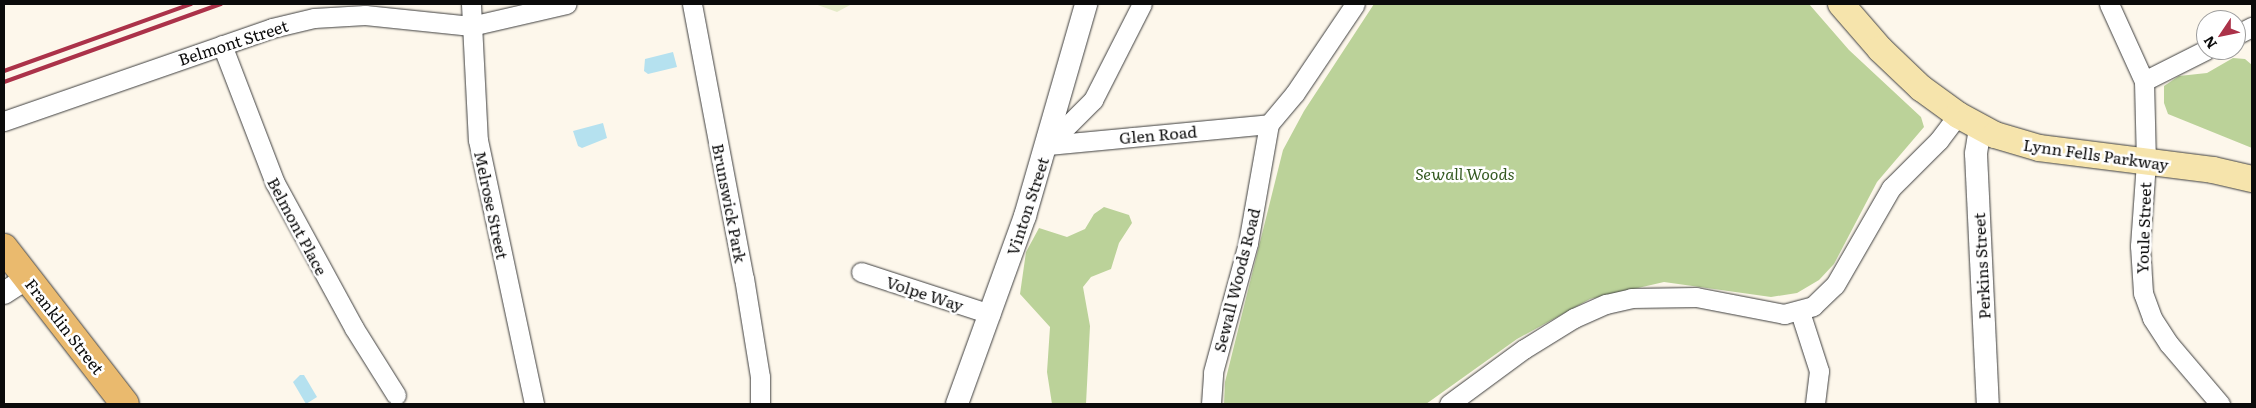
<!DOCTYPE html>
<html>
<head>
<meta charset="utf-8">
<style>
  body { margin:0 }
  #map { position:relative; width:2256px; height:408px; overflow:hidden; background:#fdf7eb; font-family:Literata,serif }
  div>[style] { position:absolute }
  .forest>* { inset:0; background:#bbd299 }
  .pitch>* { inset:0; background:#e4ebc9 }
  .water>* { inset:0; background:#b5e1ef }
  .roads { filter:drop-shadow(0 0 1px #3e3e3e) drop-shadow(0 0 1px #3e3e3e) }
  .minor>* { height:19px; margin:-9.5px; padding:0 9.5px; transform-origin:9.5px; border-radius:9.5px; background:#fff }
  .tertiary>* { height:22px; margin:-11px; padding:0 11px; transform-origin:11px; border-radius:11px; background:#fff }
  .secondary>* { height:26px; margin:-13px; padding:0 13px; transform-origin:13px; border-radius:13px; background:#f6e4ac }
  .primary>* { height:28px; margin:-14px; padding:0 14px; transform-origin:14px; border-radius:14px; background:#eaba6e }
  .rail>* { height:4px; margin:-2px; padding:0 2px; transform-origin:2px; border-radius:2px; background:#ab3249 }
  span { translate:-50% -50%; white-space:nowrap; text-align:center; line-height:1.15; -webkit-text-stroke:5px #fff; paint-order:stroke }
  .street-label { font-size:16px; color:#0b0b0b }
  .park-label { font-size:16px; color:#365b23; font-style:italic }
  .frame { position:absolute; inset:0; border:5px solid #0b0b0b; pointer-events:none }
  .north { position:absolute; left:2196px; top:10px; width:50px; height:50px; box-sizing:border-box; background:#fff; border:1px solid #9d9d9d; border-radius:50%; rotate:236deg; font-size:14px; font-weight:700; line-height:20px; text-align:center; color:#0b0b0b }
  .north::after { content:''; display:block; margin:auto; width:18px; height:22px; background:#ab3249; clip-path:polygon(50% 0,100% 100%,50% 72%,0 100%) }
</style>
</head>
<body>
<div id="map">
  <div class="forest">
    <div style="clip-path:polygon(1374px 4px,1809px 4px,1849px 50px,1921px 117px,1924px 127px,1877px 182px,1834px 264px,1819px 280px,1797px 293px,1771px 297px,1664px 282px,1590px 299px,1517px 339px,1426px 404px,1224px 404px,1225px 382px,1283px 150px,1304px 111px)"></div>
    <div style="clip-path:polygon(2233px 58px,2245px 59px,2252px 65px,2252px 148px,2168px 114px,2164px 103px,2164px 86px,2179px 76px,2207px 73px)"></div>
    <div style="clip-path:polygon(1104px 207px,1129px 215px,1132px 223px,1119px 243px,1111px 269px,1091px 277px,1083px 287px,1090px 326px,1086px 404px,1052px 404px,1047px 372px,1050px 327px,1020px 294px,1026px 252px,1039px 228px,1067px 237px,1085px 229px,1094px 214px)"></div>
  </div>
  <div class="pitch">
    <div style="clip-path:polygon(815px 4px,852px 4px,837px 12px)"></div>
  </div>
  <div class="water">
    <div style="clip-path:polygon(673px 52px,677px 67px,648px 74px,644px 71px,645px 59px)"></div>
    <div style="clip-path:polygon(603px 123px,607px 138px,582px 148px,578px 146px,573px 131px)"></div>
    <div style="clip-path:polygon(300px 375px,304px 375px,317px 397px,306px 404px,293px 382px)"></div>
  </div>
  <div class="roads">
    <div class="minor">
      <div style="left:471px;top:4px;width:136px;rotate:87.1deg"></div>
      <div style="left:478px;top:140px;width:270px;rotate:78deg"></div>
      <div style="left:692px;top:4px;width:279px;rotate:79.3deg"></div>
      <div style="left:744px;top:278px;width:100px;rotate:80.8deg"></div>
      <div style="left:760px;top:377px;width:27px;rotate:90deg"></div>
      <div style="left:2109px;top:4px;width:85px;rotate:65.6deg"></div>
      <div style="left:2144px;top:81px;width:81px;rotate:88.6deg"></div>
      <div style="left:2146px;top:162px;width:84px;rotate:94.1deg"></div>
      <div style="left:2140px;top:246px;width:47px;rotate:86.3deg"></div>
      <div style="left:2143px;top:293px;width:27px;rotate:70deg"></div>
      <div style="left:2152px;top:318px;width:31px;rotate:57deg"></div>
      <div style="left:2169px;top:344px;width:79px;rotate:49.6deg"></div>
      <div style="left:2236px;top:35px;width:18px;rotate:-27deg"></div>
      <div style="left:222px;top:45px;width:148px;rotate:69deg"></div>
      <div style="left:275px;top:183px;width:165px;rotate:61.4deg"></div>
      <div style="left:354px;top:328px;width:79px;rotate:57.9deg"></div>
      <div style="left:2144px;top:81px;width:69px;rotate:-26.6deg"></div>
      <div style="left:4px;top:121px;width:284px;rotate:-19.1deg"></div>
      <div style="left:272px;top:28px;width:43px;rotate:-13.4deg"></div>
      <div style="left:314px;top:18px;width:51px;rotate:-3.4deg"></div>
      <div style="left:365px;top:15px;width:107px;rotate:5.9deg"></div>
      <div style="left:471px;top:26px;width:98px;rotate:-13deg"></div>
      <div style="left:1048px;top:145px;width:222px;rotate:-5.4deg"></div>
      <div style="left:1048px;top:145px;width:64px;rotate:-45deg"></div>
      <div style="left:1093px;top:100px;width:108px;rotate:-63deg"></div>
      <div style="left:861px;top:272px;width:136px;rotate:18deg"></div>
      <div style="left:1800px;top:312px;width:62px;rotate:72.1deg"></div>
      <div style="left:1819px;top:371px;width:33px;rotate:97deg"></div>
      <div style="left:1211px;top:404px;width:32px;rotate:-86deg"></div>
      <div style="left:1213px;top:372px;width:134px;rotate:-74.8deg"></div>
      <div style="left:1248px;top:243px;width:121px;rotate:-80deg"></div>
      <div style="left:1269px;top:124px;width:40px;rotate:-50deg"></div>
      <div style="left:1295px;top:93px;width:107px;rotate:-56deg"></div>
      <div style="left:1449px;top:404px;width:93px;rotate:-36.3deg"></div>
      <div style="left:1524px;top:349px;width:59px;rotate:-31.8deg"></div>
      <div style="left:1574px;top:318px;width:35px;rotate:-24deg"></div>
      <div style="left:1606px;top:304px;width:26px;rotate:-13deg"></div>
      <div style="left:1631px;top:298px;width:65px;rotate:-0.9deg"></div>
      <div style="left:1696px;top:297px;width:90px;rotate:10.9deg"></div>
      <div style="left:1784px;top:314px;width:30px;rotate:-15deg"></div>
      <div style="left:1813px;top:306px;width:30px;rotate:-44deg"></div>
      <div style="left:1835px;top:285px;width:112px;rotate:-60deg"></div>
      <div style="left:1891px;top:188px;width:68px;rotate:-45deg"></div>
      <div style="left:1939px;top:140px;width:31px;rotate:-53deg"></div>
    </div>
    <div class="tertiary">
      <div style="left:1980px;top:128px;width:26px;rotate:99deg"></div>
      <div style="left:1976px;top:154px;width:250px;rotate:87.3deg"></div>
      <div style="left:4px;top:293px;width:27px;rotate:-33deg"></div>
      <div style="left:957px;top:404px;width:200px;rotate:-70.1deg"></div>
      <div style="left:1025px;top:216px;width:221px;rotate:-73.9deg"></div>
    </div>
    <div class="secondary">
      <div style="left:1841px;top:4px;width:60px;rotate:49.1deg"></div>
      <div style="left:1880px;top:49px;width:57px;rotate:43.6deg"></div>
      <div style="left:1921px;top:88px;width:46px;rotate:36.1deg"></div>
      <div style="left:1958px;top:115px;width:42px;rotate:28.4deg"></div>
      <div style="left:1995px;top:135px;width:46px;rotate:16.5deg"></div>
      <div style="left:2039px;top:148px;width:175px;rotate:7.2deg"></div>
      <div style="left:2213px;top:170px;width:40px;rotate:13deg"></div>
    </div>
    <div class="primary">
      <div style="left:4px;top:248px;width:197px;rotate:52.2deg"></div>
    </div>
  </div>
  <div class="rail">
    <div style="left:4px;top:71px;width:199px;rotate:-19.7deg"></div>
    <div style="left:4px;top:82px;width:231px;rotate:-19.8deg"></div>
  </div>
  <div class="street-label">
    <span style="left:233px;top:42px;rotate:-18deg">Belmont Street</span>
    <span style="left:1158px;top:134px;rotate:-5deg">Glen Road</span>
    <span style="left:2096px;top:154px;rotate:8deg">Lynn Fells Parkway</span>
    <span style="left:730px;top:203px;rotate:79deg">Brunswick Park</span>
    <span style="left:492px;top:205px;rotate:78deg">Melrose Street</span>
    <span style="left:1027px;top:206px;rotate:-72deg">Vinton Street</span>
    <span style="left:298px;top:226px;rotate:62deg">Belmont Place</span>
    <span style="left:2143px;top:228px;rotate:-88deg">Youle Street</span>
    <span style="left:1981px;top:266px;rotate:-93deg">Perkins Street</span>
    <span style="left:1236px;top:280px;rotate:-76deg">Sewall Woods Road</span>
    <span style="left:925px;top:293px;rotate:18deg">Volpe Way</span>
    <span style="left:65px;top:326px;rotate:52deg">Franklin Street</span>
  </div>
  <div class="park-label">
    <span style="left:1465px;top:173px">Sewall Woods</span>
  </div>
  <div class="frame"></div>
  <div class="north">N</div>
</div>
</body>
</html>
